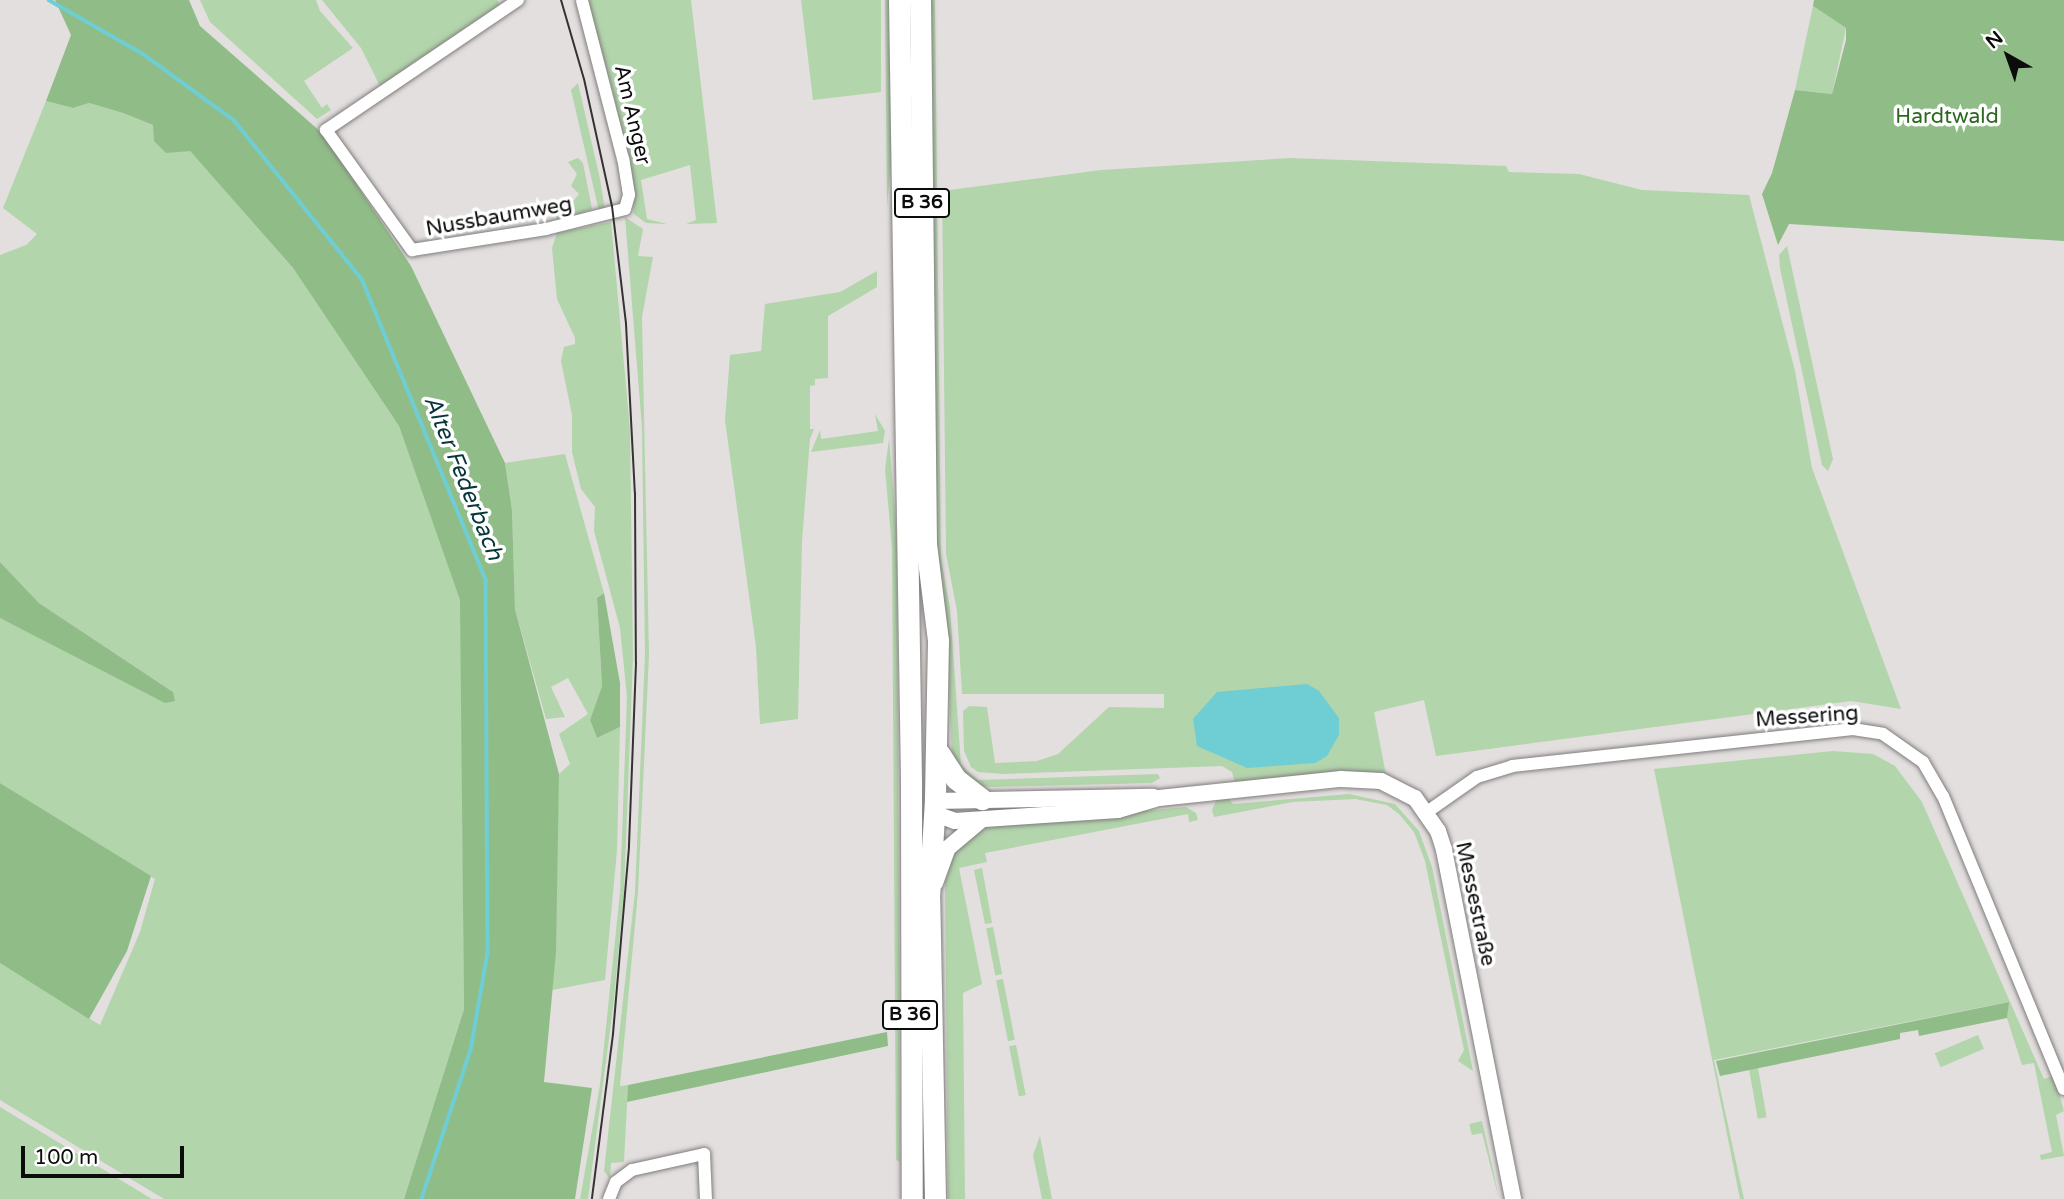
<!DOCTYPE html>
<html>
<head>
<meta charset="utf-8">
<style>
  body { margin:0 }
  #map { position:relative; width:2064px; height:1199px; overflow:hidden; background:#e2dfde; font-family:"Varela Round",sans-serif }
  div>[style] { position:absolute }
  .green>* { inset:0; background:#b2d5ac; transform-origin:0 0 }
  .forest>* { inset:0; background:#90bd87 }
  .water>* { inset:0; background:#6fcdd4 }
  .stream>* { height:3.5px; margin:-1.75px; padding:0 1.75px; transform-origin:1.75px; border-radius:1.75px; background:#6fcdd4 }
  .roads { filter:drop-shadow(0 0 2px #807d7c) drop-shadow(0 0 2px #807d7c) }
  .minor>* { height:12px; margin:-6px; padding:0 6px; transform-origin:6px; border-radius:6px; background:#fff }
  .tertiary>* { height:16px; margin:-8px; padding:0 8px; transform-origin:8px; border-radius:8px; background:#fff }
  .primary>* { height:21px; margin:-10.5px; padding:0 10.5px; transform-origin:10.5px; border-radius:10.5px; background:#fff }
  .trunk>* { height:21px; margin:-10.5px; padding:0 10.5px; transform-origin:10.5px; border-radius:10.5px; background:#fff }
  .tram>* { height:2px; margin:-1px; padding:0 1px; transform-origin:1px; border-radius:1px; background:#343232 }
  span { translate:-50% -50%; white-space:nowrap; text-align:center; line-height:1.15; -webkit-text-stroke:7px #fff; paint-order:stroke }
  .shield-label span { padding:2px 5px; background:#fff; border:2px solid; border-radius:5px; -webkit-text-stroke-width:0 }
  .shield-label { font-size:19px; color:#0d0c0c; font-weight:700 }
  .street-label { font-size:21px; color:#0d0c0c }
  .park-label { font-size:21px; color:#2c6721 }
  .water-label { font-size:23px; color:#063639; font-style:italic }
  .north { position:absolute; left:1973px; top:21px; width:70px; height:70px; -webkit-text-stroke:5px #fff; paint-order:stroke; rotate:320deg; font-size:19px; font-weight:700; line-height:28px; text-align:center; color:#0d0c0c }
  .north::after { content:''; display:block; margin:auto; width:24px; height:32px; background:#0d0c0c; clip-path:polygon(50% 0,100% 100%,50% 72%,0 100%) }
  .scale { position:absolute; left:21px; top:1146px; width:163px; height:32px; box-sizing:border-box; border:4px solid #0d0c0c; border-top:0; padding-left:9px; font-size:21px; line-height:24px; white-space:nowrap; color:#0d0c0c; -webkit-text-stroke:5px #fff; paint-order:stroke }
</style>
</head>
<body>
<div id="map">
  <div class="green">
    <div style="clip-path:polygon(200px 0,316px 0,320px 11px,353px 48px,304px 81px,322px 108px,327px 104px,331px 110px,317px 119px,210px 22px)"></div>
    <div style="clip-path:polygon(322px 0,497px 0,500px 4px,380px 86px,361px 48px)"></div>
    <div style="clip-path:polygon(587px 0,691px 0,717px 223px,686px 224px,696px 220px,690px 165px,641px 180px,647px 219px,667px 224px,646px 223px,634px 214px,630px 170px,612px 88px)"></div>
    <div style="clip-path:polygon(801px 0,881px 0,881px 92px,813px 100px)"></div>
    <div style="clip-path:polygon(885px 0,892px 0,893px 141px,887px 207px)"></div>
    <div style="clip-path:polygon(929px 0,935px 0,941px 558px,950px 608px,961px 765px,978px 780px,1158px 774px,1160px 778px,1152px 783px,993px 787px,979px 786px,952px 762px,947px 634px,935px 525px)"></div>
    <div style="clip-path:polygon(1813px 6px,1846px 28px,1832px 94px,1795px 90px)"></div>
    <div style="clip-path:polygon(578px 83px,600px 179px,605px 210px,599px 211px,571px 90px)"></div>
    <div style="clip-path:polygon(46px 101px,73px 108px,89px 103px,123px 113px,153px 125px,190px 151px,293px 268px,399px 426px,461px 599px,464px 1009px,404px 1199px,164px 1199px,0 1100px,0 963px,100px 1025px,140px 932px,155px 879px,0 783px,0 618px,173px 692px,39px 603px,0 562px,0 255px,26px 245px,37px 234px,3px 208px)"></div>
    <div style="clip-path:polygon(578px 158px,583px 163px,592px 209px,557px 221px,555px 211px,561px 216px,579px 194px,571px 186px,577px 174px,568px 162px)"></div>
    <div style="clip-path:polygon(1291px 158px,1506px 166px,1509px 172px,1579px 174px,1642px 190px,1749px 195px,1795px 371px,1812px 468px,1901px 709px,1851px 701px,1436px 756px,1424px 700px,1374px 712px,1386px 775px,1235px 783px,1232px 772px,1222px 766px,1004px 774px,978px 772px,971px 767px,964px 751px,963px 711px,969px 706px,987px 707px,995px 763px,1037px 761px,1058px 754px,1109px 707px,1164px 708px,1164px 694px,962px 694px,957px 611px,946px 554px,942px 191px,1101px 170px)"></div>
    <div style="clip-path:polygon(625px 217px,643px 229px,638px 256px,653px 257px,642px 317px,649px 655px,638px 892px,620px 1086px,628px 1085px,624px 1162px,611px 1163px,610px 1179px,604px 1171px,635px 892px,645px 655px,642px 428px)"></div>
    <div style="clip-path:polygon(611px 222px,630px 430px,633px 657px,624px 892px,614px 1000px,588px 1199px,580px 1199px,600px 1085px,620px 892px,627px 697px,620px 628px,594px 531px,595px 507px,581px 489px,572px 452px,572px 415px,561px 361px,564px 347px,575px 344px,575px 338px,557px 299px,552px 248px,557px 233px)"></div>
    <div style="clip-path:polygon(1787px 246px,1833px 459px,1828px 471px,1822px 465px,1780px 268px,1779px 255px)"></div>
    <div style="clip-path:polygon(877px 271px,877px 287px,828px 316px,828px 378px,815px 379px,815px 385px,810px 386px,810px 429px,814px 429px,810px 439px,802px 541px,798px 719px,760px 724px,756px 647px,725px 420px,730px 355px,761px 351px,765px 304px,840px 292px)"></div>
    <div style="clip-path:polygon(875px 414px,885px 431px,883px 443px,811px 452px,820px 430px,821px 439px,878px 431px)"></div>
    <div style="clip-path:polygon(889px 439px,897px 537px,900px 1162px,896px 1160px,892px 548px,885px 469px)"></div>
    <div style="clip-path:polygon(565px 454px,604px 593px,597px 598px,602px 686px,590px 720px,597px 738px,620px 727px,617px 850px,605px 980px,552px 990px,559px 774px,570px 764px,559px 734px,588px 714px,568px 678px,551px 687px,565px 717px,546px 719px,515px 609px,512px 510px,505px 463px)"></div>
    <div style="clip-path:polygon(1833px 751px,1873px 754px,1895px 766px,1922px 802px,2044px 1079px,2052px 1076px,2059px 1093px,2064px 1111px,2056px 1115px,2064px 1156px,2041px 1160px,2040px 1155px,2052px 1152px,2034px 1063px,2022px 1065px,2007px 1018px,2008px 1002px,1714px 1060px,1744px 1199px,1740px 1199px,1654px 769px)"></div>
    <div style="clip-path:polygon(1349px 794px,1395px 804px,1419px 831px,1432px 867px,1473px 1071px,1458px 1061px,1464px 1050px,1425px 861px,1414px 832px,1399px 814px,1387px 805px,1355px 799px,1293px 802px,1214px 817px,1212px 810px,1216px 801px,1227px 797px,1233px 804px)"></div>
    <div style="clip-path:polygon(1186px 807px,1196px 813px,1198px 820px,1189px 822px,1188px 814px,985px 853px,987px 862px,959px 868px,982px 984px,963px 993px,965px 1199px,948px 1199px,945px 879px,951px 856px,979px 830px,994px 825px)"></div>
    <div style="clip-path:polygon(982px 868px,992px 923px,985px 924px,974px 870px)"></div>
    <div style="left:993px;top:927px;width:48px;height:7px;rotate:79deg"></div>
    <div style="left:1003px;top:979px;width:62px;height:7px;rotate:79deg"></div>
    <div style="left:1978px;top:1035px;width:15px;height:47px;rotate:67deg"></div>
    <div style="left:1016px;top:1045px;width:51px;height:7px;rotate:79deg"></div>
    <div style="left:1758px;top:1068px;width:50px;height:9px;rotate:80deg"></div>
    <div style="clip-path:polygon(0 1107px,152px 1199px,0 1199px)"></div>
    <div style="clip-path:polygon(1482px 1121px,1494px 1174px,1499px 1199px,1482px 1133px,1472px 1135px,1469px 1124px)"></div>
    <div style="clip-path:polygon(1040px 1136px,1052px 1199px,1042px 1199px,1033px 1155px)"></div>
  </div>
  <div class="forest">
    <div style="clip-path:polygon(55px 0,189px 0,200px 26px,322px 133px,411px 266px,505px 463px,512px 510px,515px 609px,559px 774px,556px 952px,544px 1082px,592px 1088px,575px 1199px,404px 1199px,464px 1009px,460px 600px,399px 426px,293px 268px,190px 151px,166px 153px,154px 141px,153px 125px,123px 113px,89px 103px,73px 108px,46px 101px,71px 35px)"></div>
    <div style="clip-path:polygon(1814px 0,2064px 0,2064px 241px,1789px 224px,1778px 245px,1762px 194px,1772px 173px,1795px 90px,1832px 94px,1846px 40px,1846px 28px,1813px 6px)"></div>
    <div style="clip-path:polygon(0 562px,39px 603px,173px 692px,175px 701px,165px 703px,0 618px)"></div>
    <div style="clip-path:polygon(604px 593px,620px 683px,620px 727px,597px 738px,590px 720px,602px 686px,597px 598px)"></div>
    <div style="clip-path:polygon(0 783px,151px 876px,127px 951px,89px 1019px,0 963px)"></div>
    <div style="clip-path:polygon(2009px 1002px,2007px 1018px,1919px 1036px,1918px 1030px,1900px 1033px,1900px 1039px,1720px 1076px,1716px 1061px)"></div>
    <div style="clip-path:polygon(887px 1032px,888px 1046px,627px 1102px,628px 1085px)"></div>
  </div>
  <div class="water">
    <div style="clip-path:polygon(1307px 684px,1319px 691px,1339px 718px,1339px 735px,1327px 756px,1315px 763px,1247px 768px,1197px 746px,1193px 719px,1217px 692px)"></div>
  </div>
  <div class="stream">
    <div style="left:49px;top:0;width:108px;rotate:29.9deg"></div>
    <div style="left:143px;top:54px;width:112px;rotate:36deg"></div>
    <div style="left:234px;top:120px;width:204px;rotate:51.2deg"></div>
    <div style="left:362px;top:279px;width:326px;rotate:67.6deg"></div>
    <div style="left:486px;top:580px;width:373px;rotate:89.7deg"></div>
    <div style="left:488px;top:953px;width:98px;rotate:99.9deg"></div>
    <div style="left:471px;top:1050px;width:157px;rotate:108.2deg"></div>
  </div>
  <div class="roads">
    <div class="minor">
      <div style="left:518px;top:0;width:232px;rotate:145.9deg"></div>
      <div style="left:326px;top:130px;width:148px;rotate:54.4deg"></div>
      <div style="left:412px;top:250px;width:136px;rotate:-8.9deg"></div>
      <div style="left:546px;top:229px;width:81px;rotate:-14.2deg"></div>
      <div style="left:625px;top:209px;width:15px;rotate:-74deg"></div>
      <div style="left:629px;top:195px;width:36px;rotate:-99deg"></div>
      <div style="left:623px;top:159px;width:164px;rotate:-104.5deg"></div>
      <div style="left:1427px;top:812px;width:61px;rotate:-35deg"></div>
      <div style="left:1477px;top:777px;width:37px;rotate:-17deg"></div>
      <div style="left:1512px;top:766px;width:343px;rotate:-6.2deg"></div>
      <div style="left:1853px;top:729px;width:30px;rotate:9deg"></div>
      <div style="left:1883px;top:734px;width:49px;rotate:35deg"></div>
      <div style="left:1923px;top:762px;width:39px;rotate:60deg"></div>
      <div style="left:1943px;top:796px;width:317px;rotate:67.6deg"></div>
      <div style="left:609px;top:1199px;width:18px;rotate:-68deg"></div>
      <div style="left:616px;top:1182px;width:20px;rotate:-37deg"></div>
      <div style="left:632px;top:1170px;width:74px;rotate:-12.5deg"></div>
      <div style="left:704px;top:1154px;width:45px;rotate:87.5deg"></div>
    </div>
    <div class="tertiary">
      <div style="left:935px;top:801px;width:218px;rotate:-1.1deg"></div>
      <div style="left:933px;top:813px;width:23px;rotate:20deg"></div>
      <div style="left:955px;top:821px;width:163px;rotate:-3.9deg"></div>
      <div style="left:1118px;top:810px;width:43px;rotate:-16.3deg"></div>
      <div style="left:1159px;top:798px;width:183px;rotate:-6deg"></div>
      <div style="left:1341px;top:779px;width:40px;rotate:2.9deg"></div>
      <div style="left:1381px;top:781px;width:38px;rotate:27deg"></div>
      <div style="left:1415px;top:798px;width:40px;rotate:55.1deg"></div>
      <div style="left:1438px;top:831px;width:20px;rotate:72deg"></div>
      <div style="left:1444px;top:850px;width:356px;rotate:78.8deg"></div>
      <div style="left:935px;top:883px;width:37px;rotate:-70deg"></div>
      <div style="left:948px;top:848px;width:42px;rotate:-40.2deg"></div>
    </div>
    <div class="primary">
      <div style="left:911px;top:783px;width:416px;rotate:89.9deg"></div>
      <div style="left:935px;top:1199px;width:301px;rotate:-91.1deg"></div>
      <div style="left:929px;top:898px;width:97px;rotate:-86.5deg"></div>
    </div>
    <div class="trunk">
      <div style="left:899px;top:0;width:783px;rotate:89.12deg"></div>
      <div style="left:920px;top:0;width:544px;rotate:89.37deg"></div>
      <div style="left:926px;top:544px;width:98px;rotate:82.9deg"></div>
      <div style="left:938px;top:641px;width:160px;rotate:91.1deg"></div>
      <div style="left:939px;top:753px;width:31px;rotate:57deg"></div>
      <div style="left:956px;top:779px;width:33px;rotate:38deg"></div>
    </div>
  </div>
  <div class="tram">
    <div style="left:561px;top:0;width:82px;rotate:73.8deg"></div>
    <div style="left:584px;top:79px;width:130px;rotate:77.6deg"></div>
    <div style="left:612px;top:206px;width:119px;rotate:83.2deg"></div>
    <div style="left:626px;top:324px;width:169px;rotate:87deg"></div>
    <div style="left:635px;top:493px;width:170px;rotate:89.7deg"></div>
    <div style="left:636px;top:663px;width:184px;rotate:92.2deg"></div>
    <div style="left:629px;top:847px;width:188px;rotate:94.9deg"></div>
    <div style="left:613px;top:1034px;width:166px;rotate:97.3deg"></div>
  </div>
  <div class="shield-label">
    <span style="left:922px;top:203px">B 36</span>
    <span style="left:910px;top:1015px">B 36</span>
  </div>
  <div class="street-label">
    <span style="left:632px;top:115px;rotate:77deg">Am Anger</span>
    <span style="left:499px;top:217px;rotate:-10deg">Nussbaumweg</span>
    <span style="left:1807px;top:717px;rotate:-4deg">Messering</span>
    <span style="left:1475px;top:904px;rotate:78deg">Messestraße</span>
  </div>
  <div class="park-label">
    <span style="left:1947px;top:117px">Hardtwald</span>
  </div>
  <div class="water-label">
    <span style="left:463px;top:478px;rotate:68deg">Alter Federbach</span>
  </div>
  <div class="north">N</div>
  <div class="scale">100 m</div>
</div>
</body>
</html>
